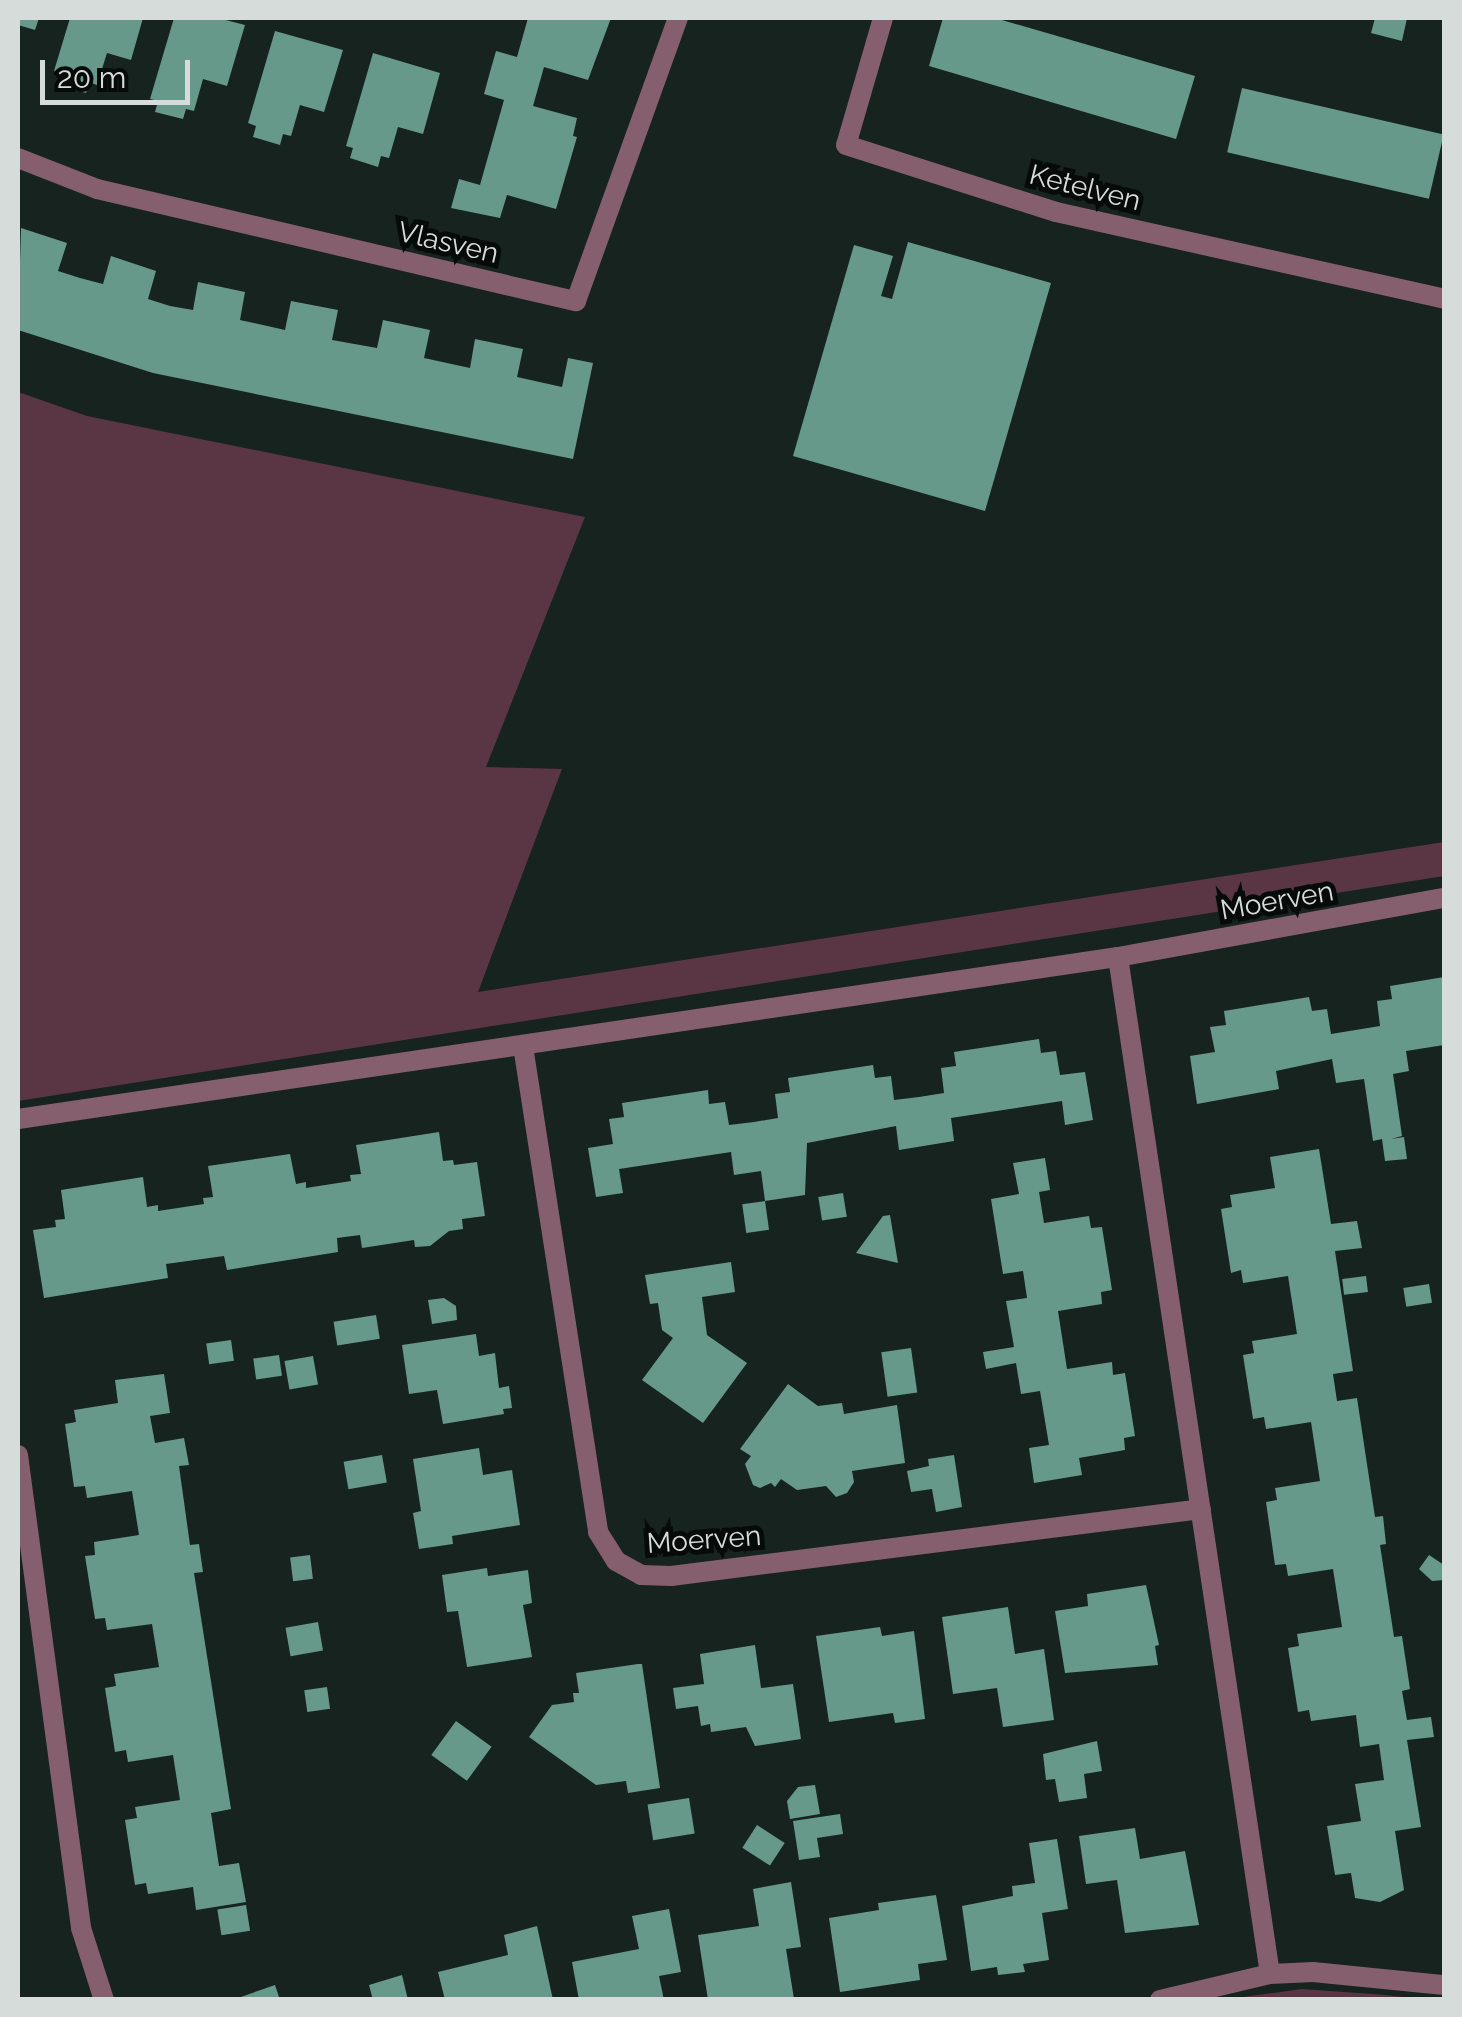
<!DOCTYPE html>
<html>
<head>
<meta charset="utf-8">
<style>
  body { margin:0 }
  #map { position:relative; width:1462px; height:2017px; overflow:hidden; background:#17231f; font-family:Raleway,sans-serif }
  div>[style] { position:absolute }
  .green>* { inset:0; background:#5a3644 }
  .building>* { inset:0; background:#67998a; transform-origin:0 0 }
  .minor>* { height:20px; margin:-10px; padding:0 10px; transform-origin:10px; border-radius:10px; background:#855f6d }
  span { translate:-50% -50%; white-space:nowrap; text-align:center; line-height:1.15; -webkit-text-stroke:10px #060b09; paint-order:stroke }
  .street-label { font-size:28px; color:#d5dcd9 }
  .frame { position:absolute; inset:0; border:20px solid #d5dcd9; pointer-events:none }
  .scale { position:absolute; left:40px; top:60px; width:150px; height:45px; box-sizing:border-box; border:5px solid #d5dcd9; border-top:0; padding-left:12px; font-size:30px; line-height:35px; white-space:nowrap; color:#d5dcd9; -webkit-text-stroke:8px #060b09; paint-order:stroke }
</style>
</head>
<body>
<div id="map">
  <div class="green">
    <div style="clip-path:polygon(18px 392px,87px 416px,585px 517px,486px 767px,562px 769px,478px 992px,1444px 842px,1444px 876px,18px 1101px)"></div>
    <div style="clip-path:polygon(1302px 1989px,1386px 1995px,1419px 1999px,1229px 1999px)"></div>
  </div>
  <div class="building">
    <div style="clip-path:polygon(18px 18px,39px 18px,35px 30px,18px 25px)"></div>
    <div style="clip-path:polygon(70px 18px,143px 18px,131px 60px,107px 53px,97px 85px,89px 82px,86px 93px,59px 85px,62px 74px,54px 71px)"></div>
    <div style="clip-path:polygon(174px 18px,218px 18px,245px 25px,227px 86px,203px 79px,194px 111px,186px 109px,183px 119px,155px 112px,158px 101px,150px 99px)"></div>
    <div style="clip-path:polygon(528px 18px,611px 18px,588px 80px,544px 67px,533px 106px,577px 118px,573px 136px,577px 137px,556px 209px,507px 195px,500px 218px,451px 208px,459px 179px,480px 185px,504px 100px,484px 94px,490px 72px,496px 51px,517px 57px)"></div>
    <div style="clip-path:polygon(943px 18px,995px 18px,1195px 76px,1176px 139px,929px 66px)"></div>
    <div style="clip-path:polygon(1375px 18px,1407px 18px,1402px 41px,1371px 33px)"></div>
    <div style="clip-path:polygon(275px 31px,343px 50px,324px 112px,300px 105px,291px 136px,283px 134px,280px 145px,253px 137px,256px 126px,248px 123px)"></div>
    <div style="clip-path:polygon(373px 53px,440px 73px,423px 134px,398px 127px,389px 158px,381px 156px,378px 167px,350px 158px,353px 148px,346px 146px)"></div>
    <div style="left:1242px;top:88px;width:207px;height:66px;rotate:13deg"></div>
    <div style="clip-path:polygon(21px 228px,67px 243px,58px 271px,80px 278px,103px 284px,111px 256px,156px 271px,148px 299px,170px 306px,193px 310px,198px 282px,245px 292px,240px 320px,285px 330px,291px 301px,338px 310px,332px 340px,377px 348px,383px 320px,430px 330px,424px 358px,470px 368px,475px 339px,523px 349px,517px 377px,562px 387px,568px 358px,593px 363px,573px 459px,153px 373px,18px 330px)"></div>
    <div style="clip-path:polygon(908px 242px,1051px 283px,985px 511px,793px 456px,854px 245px,893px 256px,881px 296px,892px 299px)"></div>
    <div style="clip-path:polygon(1444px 977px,1444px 1045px,1406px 1051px,1409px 1071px,1393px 1074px,1402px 1136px,1391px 1139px,1404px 1137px,1407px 1159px,1385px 1161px,1382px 1139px,1373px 1141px,1364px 1079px,1336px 1083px,1332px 1059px,1276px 1071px,1279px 1089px,1197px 1104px,1190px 1056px,1215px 1052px,1210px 1027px,1226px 1025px,1224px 1011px,1309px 997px,1312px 1011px,1327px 1009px,1331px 1034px,1380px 1026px,1377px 1001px,1392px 999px,1390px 986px)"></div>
    <div style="clip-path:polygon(1039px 1039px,1041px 1053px,1056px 1051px,1060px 1075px,1085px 1072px,1093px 1120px,1065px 1125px,1062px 1101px,951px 1118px,954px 1141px,899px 1150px,896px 1126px,807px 1143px,805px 1195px,765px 1201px,761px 1171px,734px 1175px,731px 1152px,619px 1169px,623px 1193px,596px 1197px,588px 1148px,613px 1144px,609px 1119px,624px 1117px,622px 1103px,708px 1090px,709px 1104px,725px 1102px,729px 1125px,754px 1122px,778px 1118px,775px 1094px,790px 1092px,788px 1078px,873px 1065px,875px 1078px,891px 1076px,894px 1100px,919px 1097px,944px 1093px,941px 1068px,956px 1066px,954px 1052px)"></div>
    <div style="clip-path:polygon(439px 1132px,443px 1161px,453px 1160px,454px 1165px,477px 1162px,485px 1216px,462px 1219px,463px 1229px,449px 1231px,430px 1246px,415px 1247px,414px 1240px,362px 1248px,360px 1235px,337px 1238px,338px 1252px,227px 1270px,224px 1256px,166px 1264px,168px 1278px,44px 1298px,33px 1230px,56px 1227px,55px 1220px,65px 1219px,61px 1190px,143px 1177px,147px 1207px,158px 1205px,158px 1211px,204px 1204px,203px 1198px,213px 1197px,208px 1166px,290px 1154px,296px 1184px,306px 1182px,306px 1188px,351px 1181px,350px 1175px,361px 1174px,356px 1145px)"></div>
    <div style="clip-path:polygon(1319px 1149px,1331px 1224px,1357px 1221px,1362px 1248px,1335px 1251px,1353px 1371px,1333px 1374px,1337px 1401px,1357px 1398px,1375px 1517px,1383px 1516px,1386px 1544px,1380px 1545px,1394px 1637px,1402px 1636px,1410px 1689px,1402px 1691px,1407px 1720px,1431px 1717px,1434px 1737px,1407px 1740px,1421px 1827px,1395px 1831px,1404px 1890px,1380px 1902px,1355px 1898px,1351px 1873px,1335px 1875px,1327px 1826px,1361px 1821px,1355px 1784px,1384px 1780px,1379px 1744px,1360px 1747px,1356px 1715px,1311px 1721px,1309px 1710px,1298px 1712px,1288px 1648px,1299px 1646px,1297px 1634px,1342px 1627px,1333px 1569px,1288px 1576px,1286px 1564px,1275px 1565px,1266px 1502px,1277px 1500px,1275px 1488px,1320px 1481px,1311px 1422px,1266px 1429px,1264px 1417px,1253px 1419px,1243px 1355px,1254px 1353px,1252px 1341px,1297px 1334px,1288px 1276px,1243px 1283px,1241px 1270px,1231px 1273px,1221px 1209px,1232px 1207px,1230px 1195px,1275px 1188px,1270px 1157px)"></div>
    <div style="clip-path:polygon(1045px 1158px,1050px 1190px,1039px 1192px,1044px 1223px,1089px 1216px,1091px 1228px,1102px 1227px,1112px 1290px,1101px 1292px,1102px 1304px,1058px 1311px,1067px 1369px,1112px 1362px,1113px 1375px,1125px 1373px,1135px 1436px,1124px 1438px,1125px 1450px,1079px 1458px,1082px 1475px,1034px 1483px,1029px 1448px,1049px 1445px,1040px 1391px,1021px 1394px,1016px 1363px,986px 1369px,983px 1352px,1014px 1347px,1006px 1301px,1027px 1298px,1023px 1271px,1003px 1274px,991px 1199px,1019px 1194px,1013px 1163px)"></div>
    <div style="left:843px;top:1193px;width:24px;height:25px;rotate:81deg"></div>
    <div style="left:765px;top:1201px;width:29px;height:23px;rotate:82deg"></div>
    <div style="clip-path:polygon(890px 1215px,898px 1263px,856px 1253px,883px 1216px)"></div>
    <div style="clip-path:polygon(731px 1262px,735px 1292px,702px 1297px,707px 1335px,747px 1363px,703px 1423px,642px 1380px,673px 1338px,662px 1330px,658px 1303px,650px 1304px,645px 1275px)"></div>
    <div style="left:1366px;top:1276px;width:16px;height:24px;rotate:83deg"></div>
    <div style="left:1429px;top:1284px;width:19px;height:26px;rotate:81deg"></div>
    <div style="clip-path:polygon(444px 1298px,456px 1306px,457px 1320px,432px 1324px,428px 1300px)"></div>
    <div style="left:376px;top:1315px;width:24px;height:43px;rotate:81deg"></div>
    <div style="clip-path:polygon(476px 1334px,479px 1356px,495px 1353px,499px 1388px,509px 1386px,512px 1408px,503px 1409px,504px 1414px,443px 1424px,437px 1390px,409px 1394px,402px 1345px)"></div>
    <div style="left:231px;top:1340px;width:21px;height:25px;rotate:82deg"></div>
    <div style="left:911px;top:1348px;width:45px;height:30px;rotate:82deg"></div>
    <div style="left:279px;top:1355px;width:21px;height:26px;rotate:82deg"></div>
    <div style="left:313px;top:1356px;width:29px;height:29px;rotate:80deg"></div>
    <div style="clip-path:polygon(164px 1374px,170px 1413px,150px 1416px,155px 1443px,184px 1438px,189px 1465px,179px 1466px,190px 1545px,199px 1544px,203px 1572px,194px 1573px,231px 1809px,211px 1813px,219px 1866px,239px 1863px,246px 1902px,196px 1910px,193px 1887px,148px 1894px,146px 1883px,135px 1885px,125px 1820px,137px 1818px,135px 1807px,180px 1800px,173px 1755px,128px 1762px,126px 1750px,115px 1752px,105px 1688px,116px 1686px,114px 1674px,159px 1667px,152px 1624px,107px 1630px,105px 1618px,95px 1619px,85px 1556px,95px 1555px,94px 1542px,139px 1535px,132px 1491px,87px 1498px,85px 1486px,74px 1487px,65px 1424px,76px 1422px,74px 1410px,118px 1403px,115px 1380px)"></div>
    <div style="clip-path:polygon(788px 1384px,818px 1406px,842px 1403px,844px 1414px,897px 1405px,905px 1463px,852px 1471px,854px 1482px,847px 1493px,836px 1497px,826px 1486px,797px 1490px,781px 1479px,775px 1487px,771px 1483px,760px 1488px,753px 1485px,745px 1464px,751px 1456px,740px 1449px)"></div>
    <div style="clip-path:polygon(479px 1448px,483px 1475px,512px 1470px,520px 1525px,452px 1536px,453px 1544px,419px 1549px,413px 1513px,421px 1511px,413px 1459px)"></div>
    <div style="left:382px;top:1455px;width:28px;height:39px;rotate:80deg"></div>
    <div style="clip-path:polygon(954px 1455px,962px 1507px,936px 1512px,932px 1489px,911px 1492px,907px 1471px,929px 1466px,928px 1459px)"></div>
    <div style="left:310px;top:1555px;width:24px;height:20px;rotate:83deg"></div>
    <div style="clip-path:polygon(1429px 1555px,1444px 1565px,1444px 1580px,1432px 1581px,1419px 1569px)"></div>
    <div style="clip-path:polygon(487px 1568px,488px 1576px,528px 1570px,532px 1603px,523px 1605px,532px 1657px,467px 1667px,458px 1611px,447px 1612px,442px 1575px)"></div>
    <div style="clip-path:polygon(1146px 1585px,1159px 1645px,1155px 1646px,1158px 1665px,1065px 1673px,1055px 1611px,1088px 1606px,1087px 1594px)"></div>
    <div style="clip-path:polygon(1008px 1607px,1015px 1654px,1044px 1649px,1054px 1720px,1003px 1727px,997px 1688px,953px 1694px,942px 1617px)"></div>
    <div style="left:318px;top:1622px;width:29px;height:33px;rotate:80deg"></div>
    <div style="clip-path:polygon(880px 1627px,882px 1636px,914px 1631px,925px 1719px,895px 1723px,893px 1713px,829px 1722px,816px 1636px)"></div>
    <div style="clip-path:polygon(755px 1645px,761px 1688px,793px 1684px,801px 1739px,755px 1746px,746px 1727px,711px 1732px,710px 1724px,701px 1726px,698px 1706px,676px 1709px,673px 1688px,704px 1684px,700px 1654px)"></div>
    <div style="clip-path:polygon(638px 1664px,642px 1664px,660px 1788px,628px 1793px,626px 1781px,596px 1785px,529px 1737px,552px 1705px,574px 1702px,573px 1693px,579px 1693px,576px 1673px)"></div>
    <div style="left:327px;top:1687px;width:22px;height:23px;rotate:82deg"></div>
    <div style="left:456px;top:1721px;width:44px;height:42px;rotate:36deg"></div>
    <div style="clip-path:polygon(1097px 1741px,1102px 1771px,1084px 1774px,1087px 1798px,1059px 1802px,1055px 1779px,1046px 1780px,1043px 1754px)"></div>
    <div style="clip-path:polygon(815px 1785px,820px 1814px,790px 1819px,787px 1801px,798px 1787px)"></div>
    <div style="left:689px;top:1798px;width:36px;height:42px;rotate:81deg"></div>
    <div style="clip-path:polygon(840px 1814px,843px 1834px,817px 1838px,820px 1857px,799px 1860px,793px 1821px)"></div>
    <div style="left:757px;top:1825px;width:33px;height:27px;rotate:33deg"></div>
    <div style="clip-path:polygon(1135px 1828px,1140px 1859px,1185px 1851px,1199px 1925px,1125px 1933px,1117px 1880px,1086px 1884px,1079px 1836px)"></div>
    <div style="clip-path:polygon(1057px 1839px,1068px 1909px,1042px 1913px,1049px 1960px,1023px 1964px,1025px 1972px,998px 1975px,997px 1967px,971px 1971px,962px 1906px,1013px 1896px,1012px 1886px,1035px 1883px,1029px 1843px)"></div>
    <div style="clip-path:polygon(791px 1882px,801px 1947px,786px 1949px,794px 1999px,708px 2000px,698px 1935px,759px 1926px,753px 1889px)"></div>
    <div style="clip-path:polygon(936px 1895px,947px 1960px,918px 1964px,920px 1980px,840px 1992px,829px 1918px,879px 1910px,878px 1903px)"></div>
    <div style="left:246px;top:1905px;width:26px;height:29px;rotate:81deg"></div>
    <div style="clip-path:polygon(669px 1909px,681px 1972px,659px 1976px,664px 2000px,579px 2000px,572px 1962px,639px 1949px,632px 1916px)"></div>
    <div style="clip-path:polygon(537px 1926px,553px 2000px,445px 2000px,438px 1972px,508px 1955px,504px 1935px)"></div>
    <div style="clip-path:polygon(402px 1975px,408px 2000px,373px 2000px,369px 1985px)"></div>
    <div style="clip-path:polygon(275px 1985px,280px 2000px,235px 2000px,235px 1999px)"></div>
  </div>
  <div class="minor">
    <div style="left:883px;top:18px;width:132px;rotate:106.2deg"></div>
    <div style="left:846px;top:145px;width:220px;rotate:17.7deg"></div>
    <div style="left:1056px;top:212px;width:398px;rotate:12.6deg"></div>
    <div style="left:18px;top:158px;width:85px;rotate:21.4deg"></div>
    <div style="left:97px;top:189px;width:492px;rotate:13.2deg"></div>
    <div style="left:576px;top:301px;width:301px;rotate:-70.2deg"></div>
    <div style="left:1118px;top:957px;width:1028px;rotate:81.5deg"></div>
    <div style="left:523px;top:1046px;width:492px;rotate:81.2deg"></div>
    <div style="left:598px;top:1532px;width:34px;rotate:58deg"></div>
    <div style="left:616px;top:1561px;width:29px;rotate:29deg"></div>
    <div style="left:641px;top:1575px;width:30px;rotate:2deg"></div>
    <div style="left:671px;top:1576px;width:534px;rotate:-7.2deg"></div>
    <div style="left:18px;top:1119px;width:1112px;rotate:-8.38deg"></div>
    <div style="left:1118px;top:957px;width:331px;rotate:-10.3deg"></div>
    <div style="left:18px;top:1455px;width:477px;rotate:82.4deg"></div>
    <div style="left:81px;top:1928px;width:76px;rotate:72.3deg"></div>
    <div style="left:1160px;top:2000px;width:113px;rotate:-13.3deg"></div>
    <div style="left:1270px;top:1974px;width:43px;rotate:-2.7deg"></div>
    <div style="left:1313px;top:1972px;width:132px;rotate:5.7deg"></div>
  </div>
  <div class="street-label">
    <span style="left:1085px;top:188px;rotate:14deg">Ketelven</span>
    <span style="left:448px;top:243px;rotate:13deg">Vlasven</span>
    <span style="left:1277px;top:901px;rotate:-10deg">Moerven</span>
    <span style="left:704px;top:1540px;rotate:-4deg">Moerven</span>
  </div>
  <div class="frame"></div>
  <div class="scale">20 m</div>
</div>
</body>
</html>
